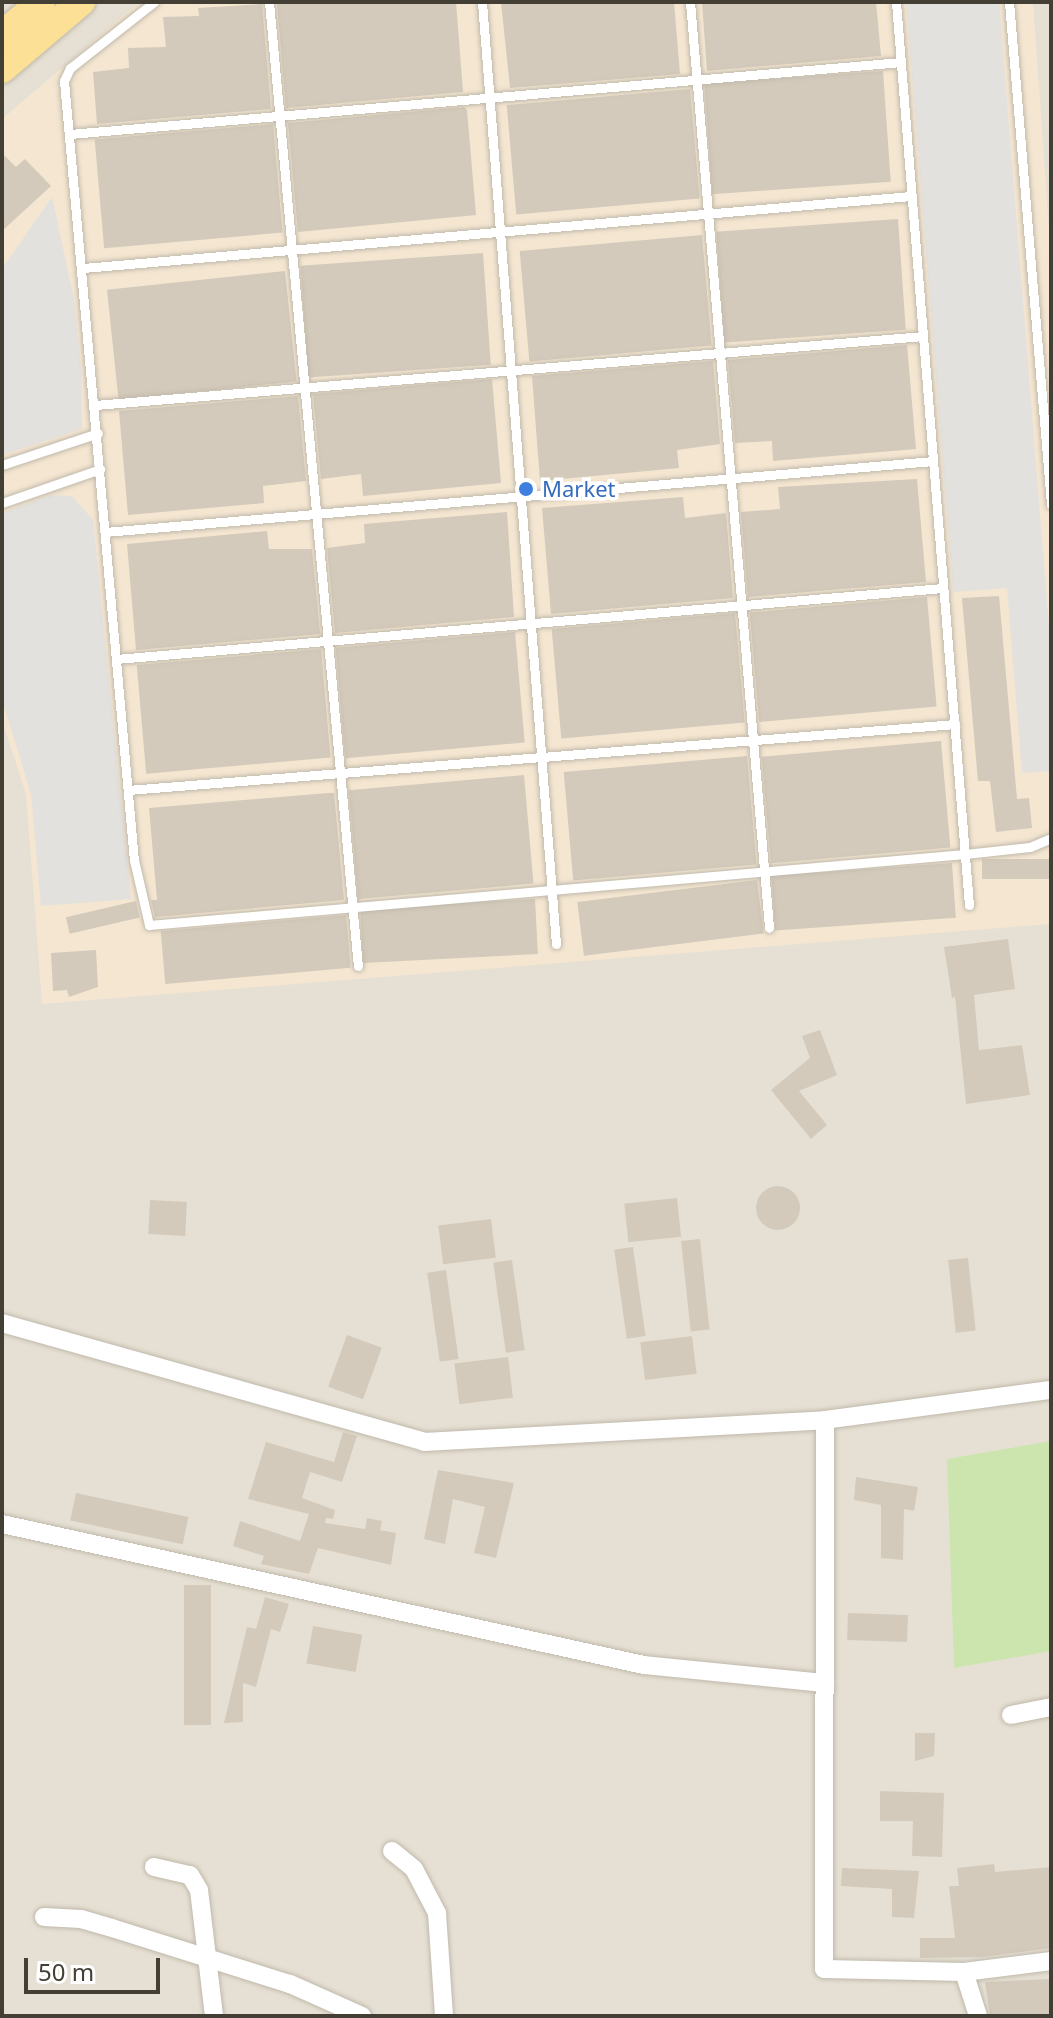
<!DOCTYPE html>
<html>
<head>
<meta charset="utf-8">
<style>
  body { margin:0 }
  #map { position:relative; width:1053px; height:2018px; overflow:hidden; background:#f2efe5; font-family:"Noto Sans",sans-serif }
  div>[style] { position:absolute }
  .residential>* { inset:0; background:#e6e0d4; transform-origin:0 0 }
  .commercial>* { inset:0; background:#f4e6d1 }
  .green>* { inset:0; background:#cce5af }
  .parking>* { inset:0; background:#e3e1dd }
  .building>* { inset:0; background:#d3cabb; transform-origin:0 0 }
  .round { border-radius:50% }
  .roads { filter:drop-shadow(0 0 2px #c0b9ab) drop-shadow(0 0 2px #c0b9ab) }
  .service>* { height:9px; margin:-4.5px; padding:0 4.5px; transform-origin:4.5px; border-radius:4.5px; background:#fff }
  .minor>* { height:18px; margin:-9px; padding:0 9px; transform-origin:9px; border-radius:9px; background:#fff }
  .primary>* { height:28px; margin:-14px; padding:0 14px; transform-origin:14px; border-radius:14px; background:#fbe096 }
  .dots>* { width:22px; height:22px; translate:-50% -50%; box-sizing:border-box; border:4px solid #fff; border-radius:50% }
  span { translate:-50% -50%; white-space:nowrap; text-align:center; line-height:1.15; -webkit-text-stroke:7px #fff; paint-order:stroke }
  .shop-label { font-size:22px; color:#366cbe }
  .left { translate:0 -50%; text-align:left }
  .frame { position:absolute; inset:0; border:4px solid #443f35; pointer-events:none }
  .scale { position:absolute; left:24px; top:1958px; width:136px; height:36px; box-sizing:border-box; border:4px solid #443f35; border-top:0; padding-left:10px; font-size:24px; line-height:28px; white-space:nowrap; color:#443f35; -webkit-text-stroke:6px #fff; paint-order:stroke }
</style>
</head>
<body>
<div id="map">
  <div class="residential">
    <div style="left:2px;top:2px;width:1049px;height:2014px"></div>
  </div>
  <div class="commercial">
    <div style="clip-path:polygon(139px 2px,1033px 2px,1051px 258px,1051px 924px,42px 1004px,26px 794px,2px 720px,2px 119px)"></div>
  </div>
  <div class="green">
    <div style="clip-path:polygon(1051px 1441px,1051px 1651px,954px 1668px,947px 1459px)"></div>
  </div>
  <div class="parking">
    <div style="clip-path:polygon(906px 2px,999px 2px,1051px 652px,1051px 771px,1022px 773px,1007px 588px,953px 592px)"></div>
    <div style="clip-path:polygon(52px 197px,74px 299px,81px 369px,82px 429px,2px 455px,2px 269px)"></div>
    <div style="clip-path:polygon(51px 495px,72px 496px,93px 520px,131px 899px,41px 906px,31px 794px,2px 700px,2px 513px)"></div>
  </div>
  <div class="building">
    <div style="clip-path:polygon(285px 2px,456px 2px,463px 92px,286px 108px,277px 4px)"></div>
    <div style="clip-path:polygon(501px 2px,674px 2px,680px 74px,510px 88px)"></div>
    <div style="clip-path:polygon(702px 2px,876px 2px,881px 56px,707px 71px)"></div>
    <div style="clip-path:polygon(262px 4px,271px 109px,97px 124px,93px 72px,129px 68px,128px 48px,166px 47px,163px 17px,199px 16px,198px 8px)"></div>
    <div style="left:883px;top:71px;width:111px;height:179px;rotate:86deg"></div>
    <div style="left:690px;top:89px;width:110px;height:184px;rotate:85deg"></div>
    <div style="clip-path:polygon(464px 107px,467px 110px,476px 215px,298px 232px,288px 123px)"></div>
    <div style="left:273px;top:124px;width:109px;height:179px;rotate:85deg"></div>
    <div style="clip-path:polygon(2px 153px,16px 167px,25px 159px,51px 186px,2px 231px)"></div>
    <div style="left:898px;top:219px;width:111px;height:182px;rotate:86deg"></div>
    <div style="left:702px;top:235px;width:111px;height:183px;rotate:85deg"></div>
    <div style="left:483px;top:253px;width:112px;height:183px;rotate:86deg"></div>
    <div style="left:285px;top:271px;width:111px;height:179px;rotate:84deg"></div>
    <div style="clip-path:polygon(907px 345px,916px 449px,773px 461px,772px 441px,735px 443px,728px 360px)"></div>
    <div style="clip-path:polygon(713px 361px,720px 444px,677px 450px,679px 468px,540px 481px,532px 376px)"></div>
    <div style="clip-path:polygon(492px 379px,501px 483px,363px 496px,361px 474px,321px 479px,313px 394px)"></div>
    <div style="clip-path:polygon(298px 396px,306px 481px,263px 486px,264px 503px,128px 515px,119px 411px)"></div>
    <div style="clip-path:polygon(917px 479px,926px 582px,748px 597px,741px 512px,780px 509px,778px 487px)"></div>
    <div style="clip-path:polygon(683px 497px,685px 518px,726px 513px,733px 598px,551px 614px,542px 508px)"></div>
    <div style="clip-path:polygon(507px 512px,514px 617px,335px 633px,327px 548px,365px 543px,364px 524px)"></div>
    <div style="clip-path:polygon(267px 531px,269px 549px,312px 549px,320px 634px,136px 650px,127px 544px)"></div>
    <div style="clip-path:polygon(999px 596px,1017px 799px,1029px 798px,1032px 828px,996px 832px,990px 781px,978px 781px,962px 598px)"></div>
    <div style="left:927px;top:597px;width:110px;height:178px;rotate:85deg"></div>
    <div style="left:735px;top:613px;width:110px;height:184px;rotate:85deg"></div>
    <div style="left:515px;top:632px;width:111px;height:180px;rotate:85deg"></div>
    <div style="left:321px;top:649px;width:109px;height:185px;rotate:85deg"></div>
    <div style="left:941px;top:741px;width:107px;height:180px;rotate:85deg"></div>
    <div style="left:747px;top:756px;width:109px;height:184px;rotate:85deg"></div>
    <div style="left:524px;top:775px;width:109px;height:176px;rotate:85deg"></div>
    <div style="clip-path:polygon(328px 793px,334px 793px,344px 900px,155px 917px,151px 900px,157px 900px,149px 808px)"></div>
    <div style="left:1051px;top:859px;width:20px;height:69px;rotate:90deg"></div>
    <div style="left:952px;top:863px;width:55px;height:181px;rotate:86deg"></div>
    <div style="left:757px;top:880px;width:54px;height:181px;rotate:83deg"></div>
    <div style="left:535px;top:899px;width:55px;height:175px;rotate:87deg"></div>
    <div style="left:136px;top:901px;width:17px;height:72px;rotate:77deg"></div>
    <div style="left:346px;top:915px;width:53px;height:186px;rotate:85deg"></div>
    <div style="clip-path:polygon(1008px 939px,1015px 989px,974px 995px,979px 1050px,1022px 1045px,1030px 1095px,966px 1104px,955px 997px,952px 998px,944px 947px)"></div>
    <div style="clip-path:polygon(96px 950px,98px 987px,69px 997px,67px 990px,53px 991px,51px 953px)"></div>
    <div style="clip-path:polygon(820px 1030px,837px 1075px,799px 1091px,827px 1125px,811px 1139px,771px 1090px,810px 1058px,802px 1036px)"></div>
    <div class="round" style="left:756px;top:1186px;width:44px;height:44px"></div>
    <div style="left:677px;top:1198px;width:39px;height:53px;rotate:84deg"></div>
    <div style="left:150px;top:1200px;width:37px;height:34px;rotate:3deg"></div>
    <div style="left:491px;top:1219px;width:39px;height:53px;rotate:83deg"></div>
    <div style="left:700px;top:1239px;width:91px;height:19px;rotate:84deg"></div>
    <div style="left:633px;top:1247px;width:90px;height:19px;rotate:82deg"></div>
    <div style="left:968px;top:1258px;width:73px;height:20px;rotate:84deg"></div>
    <div style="left:512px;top:1260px;width:91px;height:19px;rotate:82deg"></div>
    <div style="left:446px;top:1270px;width:90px;height:19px;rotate:82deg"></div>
    <div style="left:347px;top:1335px;width:37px;height:55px;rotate:20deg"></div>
    <div style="left:692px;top:1336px;width:38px;height:52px;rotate:83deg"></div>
    <div style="left:508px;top:1357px;width:41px;height:54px;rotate:83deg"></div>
    <div style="clip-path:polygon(343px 1432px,357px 1436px,342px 1482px,310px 1472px,302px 1498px,335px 1510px,333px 1519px,326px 1518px,325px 1523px,365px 1529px,367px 1518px,382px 1521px,380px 1530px,396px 1533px,391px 1565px,318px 1548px,309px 1574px,261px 1564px,264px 1556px,233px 1546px,240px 1521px,300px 1541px,309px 1514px,248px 1499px,266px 1442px,334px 1462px)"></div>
    <div style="clip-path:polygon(438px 1470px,514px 1483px,496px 1558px,474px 1553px,485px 1507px,453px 1499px,445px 1544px,424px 1539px)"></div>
    <div style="clip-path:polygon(856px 1477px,918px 1487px,914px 1511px,904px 1509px,903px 1560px,881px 1558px,881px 1505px,854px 1500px)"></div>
    <div style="left:76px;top:1493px;width:115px;height:28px;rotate:12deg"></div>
    <div style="left:184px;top:1585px;width:27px;height:140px"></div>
    <div style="clip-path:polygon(265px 1597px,289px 1604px,280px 1632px,271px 1629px,256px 1687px,243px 1683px,243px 1722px,224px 1723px,247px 1627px,256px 1629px)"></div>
    <div style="left:848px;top:1613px;width:60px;height:27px;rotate:2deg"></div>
    <div style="left:313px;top:1626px;width:50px;height:38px;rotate:10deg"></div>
    <div style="clip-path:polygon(915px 1733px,935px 1733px,934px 1756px,915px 1761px)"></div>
    <div style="clip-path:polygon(880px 1791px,944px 1793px,942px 1857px,912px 1856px,913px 1821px,880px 1821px)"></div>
    <div style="clip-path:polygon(994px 1864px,995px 1872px,1051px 1867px,1051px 1948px,983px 1957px,920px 1958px,920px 1938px,955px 1938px,949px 1886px,959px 1886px,957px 1868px)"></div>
    <div style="clip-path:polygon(842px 1868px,919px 1871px,914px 1918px,892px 1917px,892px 1889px,841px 1886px)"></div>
    <div style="clip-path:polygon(1051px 1979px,1051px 2016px,990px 2016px,985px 1982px)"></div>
  </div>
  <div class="roads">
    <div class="service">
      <div style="left:154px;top:2px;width:107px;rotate:141.8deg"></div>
      <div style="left:70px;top:68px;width:14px;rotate:115deg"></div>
      <div style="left:64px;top:81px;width:782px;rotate:84.87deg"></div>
      <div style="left:134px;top:860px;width:67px;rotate:77deg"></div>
      <div style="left:149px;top:925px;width:819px;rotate:-4.97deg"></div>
      <div style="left:965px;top:854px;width:65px;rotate:-6.1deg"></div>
      <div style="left:1030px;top:847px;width:23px;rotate:-23deg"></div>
      <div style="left:269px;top:2px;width:968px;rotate:84.73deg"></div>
      <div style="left:482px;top:2px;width:945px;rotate:85.51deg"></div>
      <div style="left:690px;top:2px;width:929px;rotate:85.12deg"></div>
      <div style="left:896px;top:2px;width:906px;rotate:85.38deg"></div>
      <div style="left:1009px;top:2px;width:504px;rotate:85.22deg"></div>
      <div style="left:70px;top:134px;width:834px;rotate:-4.95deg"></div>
      <div style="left:83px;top:268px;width:831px;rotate:-4.97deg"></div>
      <div style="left:95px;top:405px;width:831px;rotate:-4.76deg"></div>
      <div style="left:2px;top:465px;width:101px;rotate:-18.4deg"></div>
      <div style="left:2px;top:503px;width:104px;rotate:-19.1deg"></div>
      <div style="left:105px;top:532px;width:831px;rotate:-4.9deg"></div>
      <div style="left:116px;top:659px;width:830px;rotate:-4.91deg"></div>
      <div style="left:128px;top:790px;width:830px;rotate:-4.56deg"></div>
    </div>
    <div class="minor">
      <div style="left:2px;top:1323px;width:438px;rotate:15.7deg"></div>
      <div style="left:424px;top:1442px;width:402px;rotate:-3.1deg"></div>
      <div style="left:825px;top:1420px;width:549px;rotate:90.1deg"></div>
      <div style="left:824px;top:1969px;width:140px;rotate:1.2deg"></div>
      <div style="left:964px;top:1972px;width:88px;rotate:-7.2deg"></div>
      <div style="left:825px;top:1420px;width:228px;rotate:-7.6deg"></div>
      <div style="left:2px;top:1524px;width:657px;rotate:12.39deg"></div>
      <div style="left:644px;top:1665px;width:182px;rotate:5.7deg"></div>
      <div style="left:1011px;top:1715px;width:41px;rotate:-11.3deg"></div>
      <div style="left:392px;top:1851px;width:28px;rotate:39deg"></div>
      <div style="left:414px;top:1869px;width:50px;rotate:62.4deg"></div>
      <div style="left:437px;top:1913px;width:103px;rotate:86.1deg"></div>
      <div style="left:154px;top:1867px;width:37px;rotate:13deg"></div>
      <div style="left:190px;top:1875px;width:17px;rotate:59deg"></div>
      <div style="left:199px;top:1890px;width:127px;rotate:83.2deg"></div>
      <div style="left:44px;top:1917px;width:37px;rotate:3deg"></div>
      <div style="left:81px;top:1919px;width:32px;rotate:16deg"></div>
      <div style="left:112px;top:1928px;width:187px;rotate:17.5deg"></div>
      <div style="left:290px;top:1984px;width:79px;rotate:24deg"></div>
      <div style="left:964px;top:1972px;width:46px;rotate:72.3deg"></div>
    </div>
    <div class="primary">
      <div style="left:2px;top:35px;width:51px;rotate:-40.2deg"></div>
      <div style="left:2px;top:69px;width:104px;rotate:-40.3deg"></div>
    </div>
  </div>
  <div class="dots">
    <div style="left:526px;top:489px;background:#3f7fe0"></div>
  </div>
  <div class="shop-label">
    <span class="left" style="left:542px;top:489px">Market</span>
  </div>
  <div class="frame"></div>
  <div class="scale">50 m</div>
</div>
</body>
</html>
